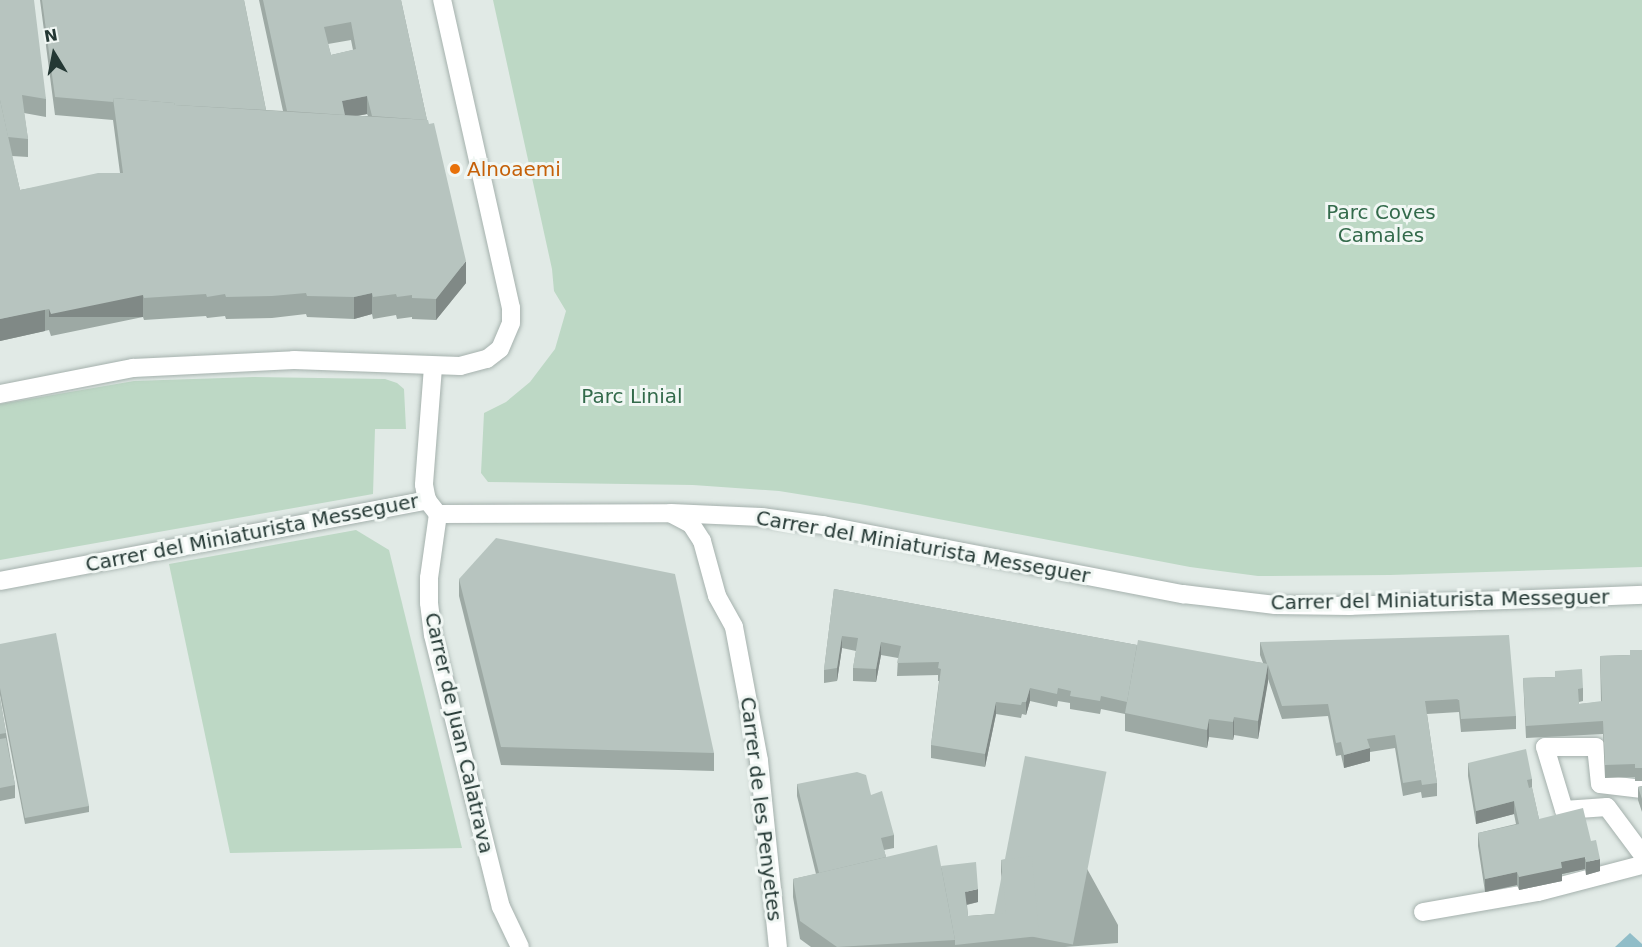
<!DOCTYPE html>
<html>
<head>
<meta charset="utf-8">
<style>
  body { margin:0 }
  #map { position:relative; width:1642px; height:947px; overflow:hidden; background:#e1eae6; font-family:"DejaVu Sans",sans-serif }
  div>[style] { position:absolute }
  .green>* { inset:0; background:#bdd8c5 }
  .water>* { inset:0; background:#90bdc8 }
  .roads { filter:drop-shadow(0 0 2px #a5b1ad) drop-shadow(0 0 2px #a5b1ad) }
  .minor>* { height:18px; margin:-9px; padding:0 9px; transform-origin:9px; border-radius:9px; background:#fff }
  .wall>* { inset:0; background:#9da9a4 }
  .shaded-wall>* { inset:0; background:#808986; transform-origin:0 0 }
  .building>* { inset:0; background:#b7c4bf; transform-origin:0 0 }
  .dots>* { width:16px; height:16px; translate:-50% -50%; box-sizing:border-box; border:3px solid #f1f7f4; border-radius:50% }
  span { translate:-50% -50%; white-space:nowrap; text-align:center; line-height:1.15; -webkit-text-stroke:6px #f1f7f4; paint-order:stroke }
  .food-label { font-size:20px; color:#c56008 }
  .left { translate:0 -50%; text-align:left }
  .park-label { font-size:20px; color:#336a4b }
  .street-label { font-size:20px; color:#243834 }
  .north { position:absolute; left:24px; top:24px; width:60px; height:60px; -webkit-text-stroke:4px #f1f7f4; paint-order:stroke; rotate:350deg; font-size:16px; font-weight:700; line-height:24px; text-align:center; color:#243834 }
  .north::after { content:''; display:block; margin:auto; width:21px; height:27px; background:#243834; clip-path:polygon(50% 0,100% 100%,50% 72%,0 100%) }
</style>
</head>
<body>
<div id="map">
  <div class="green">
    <div style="clip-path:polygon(493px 0,1642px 0,1642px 567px,1390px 575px,1258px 576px,1190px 567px,860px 504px,779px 491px,693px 485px,488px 482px,481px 473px,484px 413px,506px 402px,530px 382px,555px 349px,566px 311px,554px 291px,552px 269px)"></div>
    <div style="clip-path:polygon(253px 377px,385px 379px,397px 383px,404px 389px,406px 429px,375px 429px,373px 494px,0 560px,0 404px,134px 381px)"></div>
    <div style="clip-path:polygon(356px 530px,389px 550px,462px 848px,230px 853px,169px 564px)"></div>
  </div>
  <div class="water">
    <div style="clip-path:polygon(1630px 933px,1642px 944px,1642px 947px,1615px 947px)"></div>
  </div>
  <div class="roads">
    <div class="minor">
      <div style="left:433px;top:367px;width:118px;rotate:94.4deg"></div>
      <div style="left:424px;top:485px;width:15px;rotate:79deg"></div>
      <div style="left:427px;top:500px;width:18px;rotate:52deg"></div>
      <div style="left:438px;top:514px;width:233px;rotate:-0.2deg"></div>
      <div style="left:671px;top:513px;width:90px;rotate:2.5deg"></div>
      <div style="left:761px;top:517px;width:63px;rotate:7.4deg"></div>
      <div style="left:823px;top:525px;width:367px;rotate:10.9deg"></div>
      <div style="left:1183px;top:594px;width:93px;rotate:6.8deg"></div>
      <div style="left:1275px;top:605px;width:75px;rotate:0.8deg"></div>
      <div style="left:1350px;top:606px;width:292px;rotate:-2.2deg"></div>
      <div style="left:0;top:394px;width:136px;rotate:-11.1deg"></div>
      <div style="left:133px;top:368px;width:161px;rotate:-2.8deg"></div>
      <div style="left:294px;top:360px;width:166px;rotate:2.1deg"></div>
      <div style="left:460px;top:366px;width:28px;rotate:-15deg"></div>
      <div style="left:487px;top:359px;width:16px;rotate:-38deg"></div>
      <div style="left:500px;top:349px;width:28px;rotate:-67deg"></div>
      <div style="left:511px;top:323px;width:15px;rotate:-90deg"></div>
      <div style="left:511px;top:308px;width:316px;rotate:-102.6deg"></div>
      <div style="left:438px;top:514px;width:65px;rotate:98deg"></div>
      <div style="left:429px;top:578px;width:25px;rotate:90deg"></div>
      <div style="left:429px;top:603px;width:32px;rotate:83deg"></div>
      <div style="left:433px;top:635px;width:280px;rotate:76deg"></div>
      <div style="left:501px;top:907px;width:44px;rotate:64.6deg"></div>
      <div style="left:672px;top:514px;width:21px;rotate:28deg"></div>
      <div style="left:691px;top:524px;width:20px;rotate:57deg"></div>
      <div style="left:702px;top:541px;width:57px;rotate:74.7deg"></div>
      <div style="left:717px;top:596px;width:35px;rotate:61deg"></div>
      <div style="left:734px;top:627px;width:136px;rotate:79.4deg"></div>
      <div style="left:759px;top:761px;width:187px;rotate:84.2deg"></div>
      <div style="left:0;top:581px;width:435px;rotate:-10.7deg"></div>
      <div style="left:1642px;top:789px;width:42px;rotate:-173.2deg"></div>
      <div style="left:1600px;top:784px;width:37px;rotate:-96deg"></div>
      <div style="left:1596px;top:747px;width:51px;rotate:180deg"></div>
      <div style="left:1545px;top:747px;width:66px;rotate:73.2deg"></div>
      <div style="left:1564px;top:810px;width:43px;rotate:-4deg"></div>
      <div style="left:1607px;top:807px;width:59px;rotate:53.3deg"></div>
      <div style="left:1423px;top:912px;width:117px;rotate:-9.9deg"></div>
      <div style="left:1538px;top:892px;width:107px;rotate:-14.6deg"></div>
    </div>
  </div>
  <div class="wall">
    <div style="clip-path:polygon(evenodd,0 0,46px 99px,46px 117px,24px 113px,28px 139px,28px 157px,12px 156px,20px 190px,120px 173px,113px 120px,55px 115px,40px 0,244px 0,266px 110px,283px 111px,259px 0,401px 0,427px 120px,466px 283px,436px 320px,412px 319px,412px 317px,397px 319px,396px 315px,373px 319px,372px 314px,354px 319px,307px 317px,306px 314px,272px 318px,226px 319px,225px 316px,207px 318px,206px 316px,144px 320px,143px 317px,51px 336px,49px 330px,0 341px,0 0,351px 40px,353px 50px,331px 55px,328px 44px,351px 40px,0 0,367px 114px,368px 116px,358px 116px,367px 114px)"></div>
    <div style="clip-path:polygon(459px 579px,714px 753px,714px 771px,501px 765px,459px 596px)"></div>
    <div style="clip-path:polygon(834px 589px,1137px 645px,1263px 663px,1260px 655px,1260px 642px,1516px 716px,1516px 729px,1461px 732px,1459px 712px,1427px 714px,1437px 783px,1437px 796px,1422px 798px,1421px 792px,1403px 796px,1395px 748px,1370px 752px,1370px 761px,1344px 768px,1341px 755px,1336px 756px,1328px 716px,1282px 719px,1268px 679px,1258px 739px,1234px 735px,1233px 740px,1209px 737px,1207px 748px,1125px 731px,1125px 714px,1101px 709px,1100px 714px,1070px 709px,1070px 703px,1058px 701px,1057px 707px,1030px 701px,1026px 715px,1022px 714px,1021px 718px,996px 714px,985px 767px,931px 758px,931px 745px,939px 681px,938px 681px,938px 675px,897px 676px,898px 658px,881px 655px,876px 682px,853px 681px,853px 668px,856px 651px,842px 648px,837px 681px,824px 683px,824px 670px)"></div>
    <div style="clip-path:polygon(0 644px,89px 806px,89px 812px,25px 824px,0 695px)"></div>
    <div style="clip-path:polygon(1642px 650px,1642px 781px,1635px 781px,1635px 777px,1605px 778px,1603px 734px,1526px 738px,1523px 678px,1555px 677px,1583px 688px,1583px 701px,1579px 702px,1579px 704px,1601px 702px,1600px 656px,1630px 655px)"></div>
    <div style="clip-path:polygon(0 698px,15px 785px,15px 798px,0 801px)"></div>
    <div style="clip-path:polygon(1025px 756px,1118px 925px,1118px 943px,1065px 947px,811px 947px,800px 939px,793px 897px,793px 879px,816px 874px,797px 796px,797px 784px,871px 795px,894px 835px,894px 848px,884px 850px,886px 857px,941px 867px,978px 902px,967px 905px,968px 916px,1005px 913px,1001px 872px,1001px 860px,1032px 856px,1025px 774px)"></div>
    <div style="clip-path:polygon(1468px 763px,1532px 779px,1532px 788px,1539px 819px,1600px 871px,1586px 875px,1585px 869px,1562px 874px,1562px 881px,1519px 890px,1517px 885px,1485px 892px,1478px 846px,1478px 833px,1516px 824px,1514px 814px,1476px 824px,1468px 776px)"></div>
    <div style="clip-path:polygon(1642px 786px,1642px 812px,1638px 800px,1638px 787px)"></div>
  </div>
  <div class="shaded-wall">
    <div style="clip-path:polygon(367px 96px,367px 114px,344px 118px,342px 101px)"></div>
    <div style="clip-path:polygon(466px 261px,466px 283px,436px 320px,436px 299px)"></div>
    <div style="clip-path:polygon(372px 293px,372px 314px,354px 319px,354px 297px)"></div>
    <div style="left:143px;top:295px;width:22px;height:94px;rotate:90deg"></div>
    <div style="clip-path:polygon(45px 309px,45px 331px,0 341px,0 319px)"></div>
    <div style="clip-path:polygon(842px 636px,842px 648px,837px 681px,837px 668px)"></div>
    <div style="clip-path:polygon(881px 642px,881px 655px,876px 682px,876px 669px)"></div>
    <div style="clip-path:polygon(1268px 664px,1268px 682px,1258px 739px,1258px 721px)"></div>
    <div style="clip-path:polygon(1030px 688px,1030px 701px,1026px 715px,1026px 702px)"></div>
    <div style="clip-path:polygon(996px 702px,996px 714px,985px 767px,985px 754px)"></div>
    <div style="clip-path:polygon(1234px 717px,1234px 735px,1233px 740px,1233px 722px)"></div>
    <div style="clip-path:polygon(1209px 719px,1209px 737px,1207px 748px,1207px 730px)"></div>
    <div style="clip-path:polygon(1370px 748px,1370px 761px,1344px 768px,1344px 755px)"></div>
    <div style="clip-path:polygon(1514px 801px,1514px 814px,1476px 824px,1476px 811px)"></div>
    <div style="clip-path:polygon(1585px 857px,1585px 869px,1562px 874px,1562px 881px,1519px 890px,1519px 877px,1561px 862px)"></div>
    <div style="clip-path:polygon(1600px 859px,1600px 871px,1586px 875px,1586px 862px)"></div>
    <div style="clip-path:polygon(1517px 872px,1517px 885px,1485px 892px,1485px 879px)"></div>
    <div style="clip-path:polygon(978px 889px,978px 902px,965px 905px,965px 892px)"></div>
  </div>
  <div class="building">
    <div style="clip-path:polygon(0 0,34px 0,46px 99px,22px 95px,28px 139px,8px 137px,0 100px)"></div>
    <div style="clip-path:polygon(42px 0,244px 0,266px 110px,175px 105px,174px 103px,113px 98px,113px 102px,55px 97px)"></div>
    <div style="clip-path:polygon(evenodd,263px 0,401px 0,427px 120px,372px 116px,367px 96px,342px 101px,345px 115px,287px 111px,263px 0,351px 22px,356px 49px,331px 55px,324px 27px,351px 22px)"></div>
    <div style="clip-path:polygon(113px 98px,174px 103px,175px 105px,428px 120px,429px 124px,434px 123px,466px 261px,436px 299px,412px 298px,412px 295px,397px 297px,396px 294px,373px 297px,372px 293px,354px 297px,307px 296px,306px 293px,272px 296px,226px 297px,225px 294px,207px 297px,206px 294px,144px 298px,143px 295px,51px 314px,49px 309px,0 319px,0 100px,20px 190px,98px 173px,123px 173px)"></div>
    <div style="clip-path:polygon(496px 538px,675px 574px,714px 753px,501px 747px,459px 579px)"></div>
    <div style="clip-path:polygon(834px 589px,1137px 645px,1127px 702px,1101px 696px,1100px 701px,1070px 696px,1071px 691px,1058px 688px,1057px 694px,1030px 688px,1026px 702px,1022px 702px,1021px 705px,996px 702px,985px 754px,931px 745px,941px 669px,938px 668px,939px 662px,897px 663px,901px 646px,881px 642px,876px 669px,853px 668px,858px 638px,842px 636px,837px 668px,824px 670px)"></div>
    <div style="clip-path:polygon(56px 633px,89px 806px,25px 818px,0 688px,0 644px)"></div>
    <div style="clip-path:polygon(1509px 635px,1516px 716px,1461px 719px,1459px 699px,1425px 701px,1437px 783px,1422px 785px,1421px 780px,1403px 783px,1395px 735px,1367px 739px,1370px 748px,1344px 755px,1341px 742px,1336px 743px,1328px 704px,1282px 706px,1268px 665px,1268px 664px,1267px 664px,1260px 642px)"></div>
    <div style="clip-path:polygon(1138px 640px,1268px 664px,1258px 721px,1234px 717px,1233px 722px,1209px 719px,1207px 730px,1125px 713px)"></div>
    <div style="clip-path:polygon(1630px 650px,1642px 650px,1642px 768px,1635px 768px,1635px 764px,1605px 765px,1603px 721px,1526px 726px,1523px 678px,1555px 677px,1555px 671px,1582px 669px,1583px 688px,1578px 689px,1579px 704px,1602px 701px,1600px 656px,1630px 655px)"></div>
    <div style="clip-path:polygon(0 698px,6px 733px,0 734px)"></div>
    <div style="clip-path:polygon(6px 738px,15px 785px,0 788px,0 739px)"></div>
    <div style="clip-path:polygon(1526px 749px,1532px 779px,1527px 780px,1529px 788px,1532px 787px,1539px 819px,1583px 808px,1591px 841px,1596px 840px,1600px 859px,1586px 862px,1585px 857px,1561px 862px,1562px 868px,1519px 877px,1517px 872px,1485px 879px,1478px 833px,1519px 824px,1514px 801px,1476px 811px,1468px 763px)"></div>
    <div style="left:1025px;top:756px;width:83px;height:176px;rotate:11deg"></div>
    <div style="clip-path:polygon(857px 772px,866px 775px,871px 795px,882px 791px,894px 835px,881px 838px,886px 857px,819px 873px,797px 784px)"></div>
    <div style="clip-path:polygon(1642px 786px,1642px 799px,1638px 787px)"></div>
    <div style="clip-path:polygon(937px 845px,955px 940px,837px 947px,800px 921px,793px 879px)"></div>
    <div style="clip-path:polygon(1032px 856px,1039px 936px,955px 945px,955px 940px,941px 866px,976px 862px,978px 889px,965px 892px,968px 916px,1006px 913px,1001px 860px)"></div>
  </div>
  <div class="dots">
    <div style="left:455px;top:169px;background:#e8710a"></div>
  </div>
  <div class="food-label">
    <span class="left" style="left:467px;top:169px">Alnoaemi</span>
  </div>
  <div class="park-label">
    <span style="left:1381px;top:224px">Parc Coves<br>Camales</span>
    <span style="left:632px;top:396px">Parc Linial</span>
  </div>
  <div class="street-label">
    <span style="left:252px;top:533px;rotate:-11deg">Carrer del Miniaturista Messeguer</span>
    <span style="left:923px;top:547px;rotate:10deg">Carrer del Miniaturista Messeguer</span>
    <span style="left:1440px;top:600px;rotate:-1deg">Carrer del Miniaturista Messeguer</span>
    <span style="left:459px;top:733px;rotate:77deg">Carrer de Juan Calatrava</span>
    <span style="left:761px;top:809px;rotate:83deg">Carrer de les Penyetes</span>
  </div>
  <div class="north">N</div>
</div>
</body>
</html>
